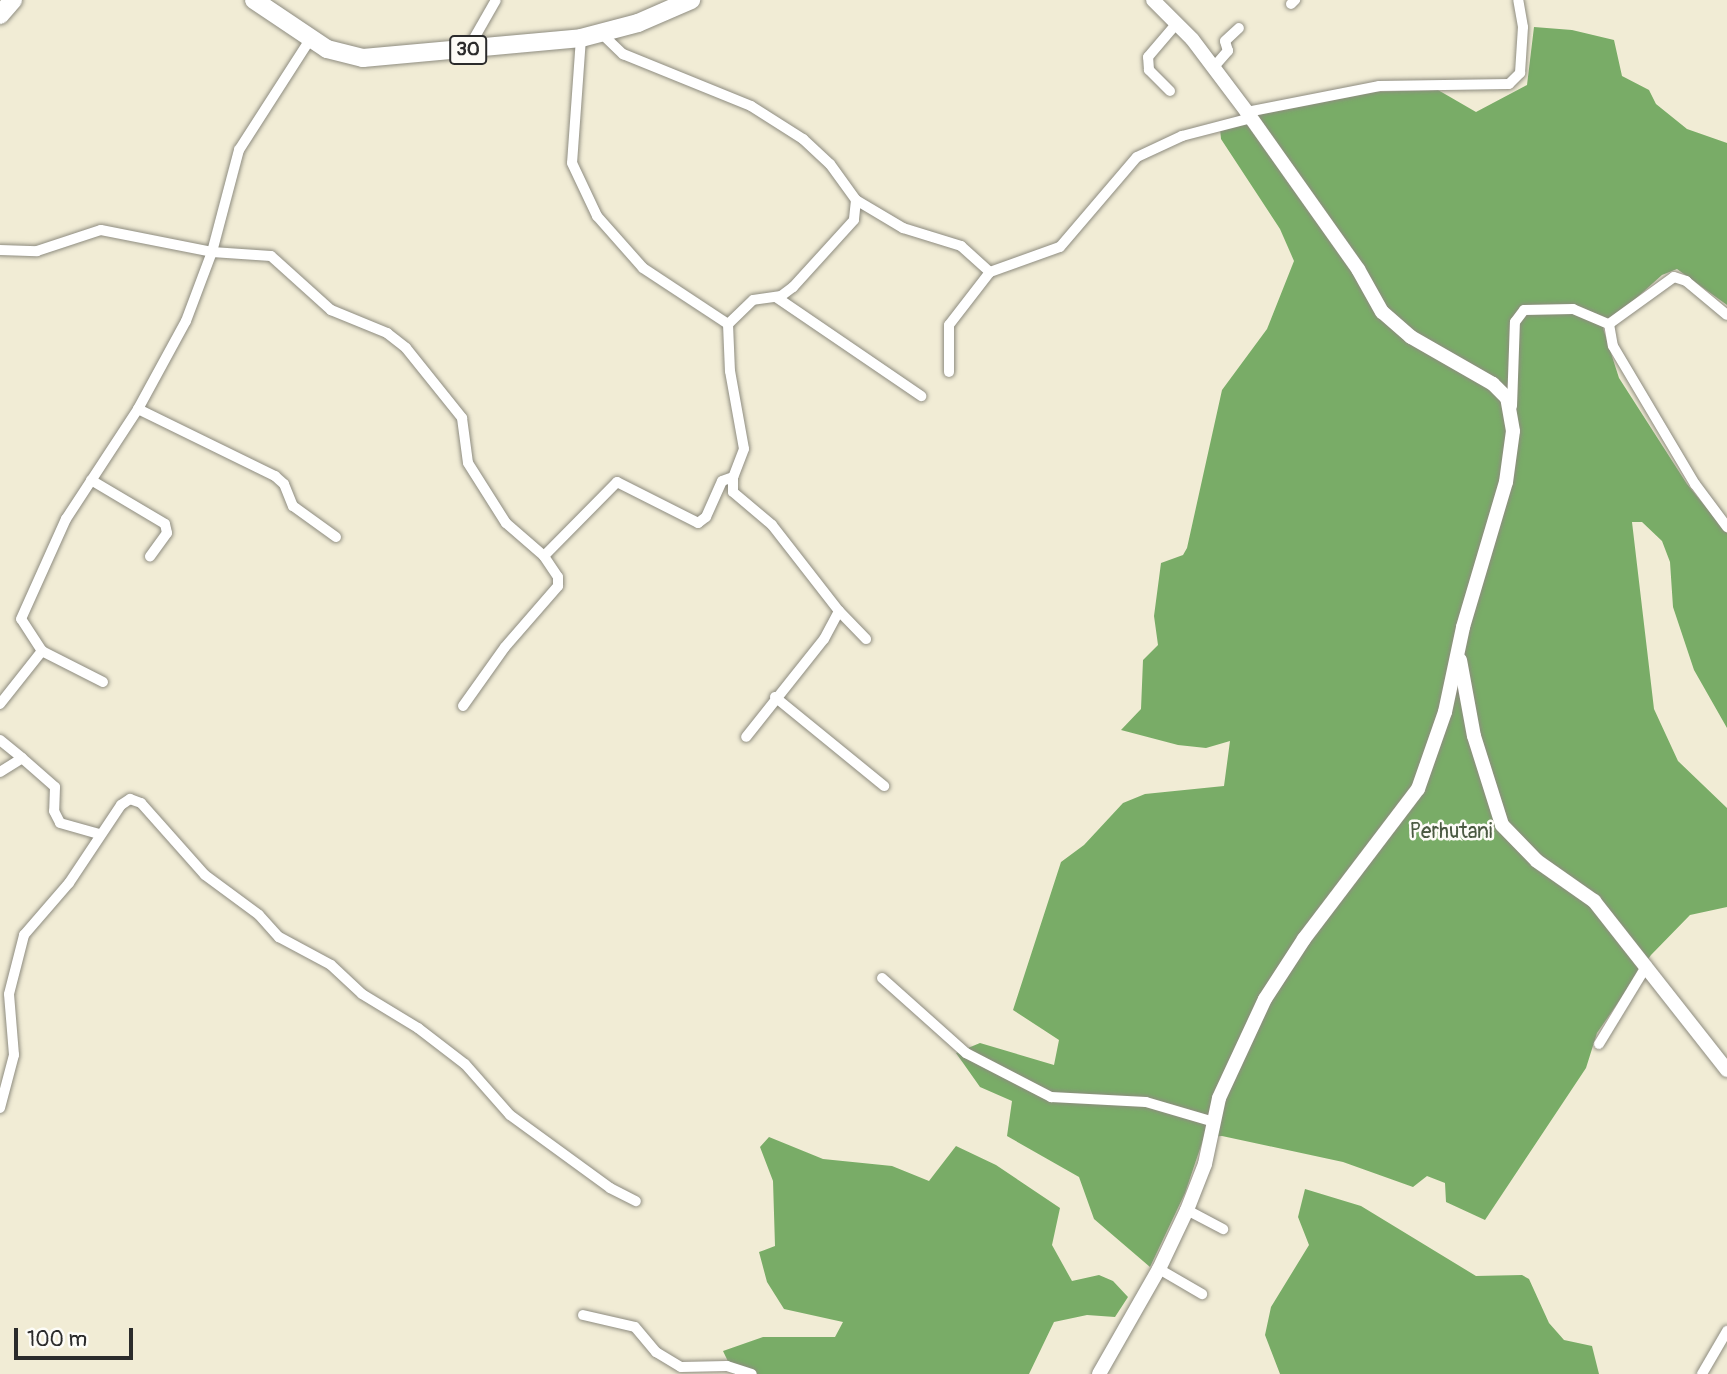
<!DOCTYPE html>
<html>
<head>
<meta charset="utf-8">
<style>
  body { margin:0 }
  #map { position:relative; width:1727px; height:1374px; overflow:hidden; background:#f1ecd5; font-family:Pangolin,sans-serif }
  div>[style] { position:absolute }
  .forest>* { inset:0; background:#79ac67 }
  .roads { filter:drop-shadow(0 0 2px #8e8c80) drop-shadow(0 0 2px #8e8c80) }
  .street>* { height:10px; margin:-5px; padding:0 5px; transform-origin:5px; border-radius:5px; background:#fff }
  .secondary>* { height:14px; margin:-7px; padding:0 7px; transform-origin:7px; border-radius:7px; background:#fff }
  .highway>* { height:18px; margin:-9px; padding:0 9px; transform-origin:9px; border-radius:9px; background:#fff }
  span { translate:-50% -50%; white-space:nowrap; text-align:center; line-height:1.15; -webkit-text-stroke:5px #fdfcf7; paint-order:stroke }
  .shield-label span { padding:2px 5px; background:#fdfcf7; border:2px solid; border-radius:5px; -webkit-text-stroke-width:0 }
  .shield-label { font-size:19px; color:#2b2b2b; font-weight:700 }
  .park-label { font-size:21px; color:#4b5a42 }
  .scale { position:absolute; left:14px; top:1328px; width:119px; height:32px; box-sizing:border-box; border:4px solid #2b2b2b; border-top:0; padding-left:9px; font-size:21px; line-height:24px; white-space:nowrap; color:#2b2b2b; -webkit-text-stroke:5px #fdfcf7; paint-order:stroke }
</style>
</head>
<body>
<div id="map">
  <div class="forest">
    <div style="clip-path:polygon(1534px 27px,1572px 30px,1614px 40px,1622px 76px,1649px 90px,1656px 104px,1687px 129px,1727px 143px,1727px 305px,1677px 269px,1662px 275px,1603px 328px,1619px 378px,1687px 484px,1727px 533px,1727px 728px,1694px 670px,1673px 607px,1670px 562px,1662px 541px,1642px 522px,1632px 522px,1654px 709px,1678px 761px,1727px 808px,1727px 907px,1690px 915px,1651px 955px,1597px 1033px,1586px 1068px,1485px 1220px,1446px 1202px,1445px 1183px,1427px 1176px,1413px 1187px,1343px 1162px,1222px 1136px,1204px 1137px,1185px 1193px,1150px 1267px,1094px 1219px,1079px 1177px,1007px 1136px,1012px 1101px,980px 1087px,956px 1053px,980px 1043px,1054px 1065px,1059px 1040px,1013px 1010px,1061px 862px,1084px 845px,1123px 803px,1145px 794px,1224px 786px,1230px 741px,1206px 748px,1178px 745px,1121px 730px,1141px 709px,1143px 660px,1158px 645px,1154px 616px,1161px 563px,1183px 555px,1187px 548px,1222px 390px,1267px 329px,1294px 261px,1280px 229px,1221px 139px,1220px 129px,1271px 111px,1364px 92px,1438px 90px,1476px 112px,1527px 85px)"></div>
    <div style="clip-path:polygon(769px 1137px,823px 1159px,892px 1166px,929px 1181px,956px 1146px,996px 1165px,1060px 1208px,1052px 1245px,1072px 1281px,1099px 1275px,1113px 1281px,1128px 1297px,1115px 1317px,1087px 1315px,1054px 1322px,1029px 1374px,734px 1374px,723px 1351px,763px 1337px,835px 1337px,843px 1322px,784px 1309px,767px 1282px,759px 1252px,775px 1246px,773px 1181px,760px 1147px)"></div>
    <div style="clip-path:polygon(1305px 1189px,1361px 1206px,1476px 1276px,1522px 1275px,1529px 1279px,1549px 1323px,1564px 1340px,1592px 1346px,1599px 1374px,1280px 1374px,1265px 1335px,1271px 1307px,1309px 1245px,1298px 1217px)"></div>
  </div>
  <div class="roads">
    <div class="street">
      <div style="left:1291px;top:4px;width:6px;rotate:-45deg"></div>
      <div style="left:603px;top:35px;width:28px;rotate:44deg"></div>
      <div style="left:623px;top:54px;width:138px;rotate:22.1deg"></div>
      <div style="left:751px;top:106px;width:62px;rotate:32.4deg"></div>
      <div style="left:803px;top:139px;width:37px;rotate:43deg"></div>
      <div style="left:830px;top:164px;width:44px;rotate:54.2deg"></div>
      <div style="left:856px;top:200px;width:20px;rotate:96deg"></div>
      <div style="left:854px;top:220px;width:91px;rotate:132.3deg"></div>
      <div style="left:793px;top:287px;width:15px;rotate:143deg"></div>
      <div style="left:781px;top:296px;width:28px;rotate:172deg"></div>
      <div style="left:753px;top:300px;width:35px;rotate:136deg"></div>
      <div style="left:728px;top:324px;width:47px;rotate:87.6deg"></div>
      <div style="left:730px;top:371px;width:79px;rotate:79.8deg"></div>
      <div style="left:744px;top:449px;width:30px;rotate:111deg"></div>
      <div style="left:733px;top:477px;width:15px;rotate:90deg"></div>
      <div style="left:733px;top:492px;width:51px;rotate:40.2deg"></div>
      <div style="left:772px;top:525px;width:109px;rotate:52.1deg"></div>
      <div style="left:839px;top:611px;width:32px;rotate:118deg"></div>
      <div style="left:824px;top:639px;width:125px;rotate:128.5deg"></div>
      <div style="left:581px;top:38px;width:125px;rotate:94.1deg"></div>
      <div style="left:572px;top:163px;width:59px;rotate:64.7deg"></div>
      <div style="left:597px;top:216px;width:69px;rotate:48.5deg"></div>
      <div style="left:643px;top:268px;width:102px;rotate:33.4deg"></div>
      <div style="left:468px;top:49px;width:56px;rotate:-60.3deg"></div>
      <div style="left:1213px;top:68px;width:23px;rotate:-49deg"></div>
      <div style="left:1228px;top:51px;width:10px;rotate:-107deg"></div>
      <div style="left:1225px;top:41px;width:19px;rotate:-43deg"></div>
      <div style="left:1170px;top:91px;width:30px;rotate:-135deg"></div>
      <div style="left:1149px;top:70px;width:13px;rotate:-94deg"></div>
      <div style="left:1148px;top:57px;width:45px;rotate:-49.5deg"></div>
      <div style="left:1247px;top:112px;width:135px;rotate:-11.1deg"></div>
      <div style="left:1379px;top:86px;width:130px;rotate:-0.9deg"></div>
      <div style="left:1509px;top:84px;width:16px;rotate:-45deg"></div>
      <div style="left:1520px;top:73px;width:46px;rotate:-86.3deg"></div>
      <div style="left:1523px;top:27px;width:27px;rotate:-100deg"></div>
      <div style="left:856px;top:200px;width:55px;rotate:30.8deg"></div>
      <div style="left:903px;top:228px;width:61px;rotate:17.2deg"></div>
      <div style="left:961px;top:246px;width:39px;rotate:42deg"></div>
      <div style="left:0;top:250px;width:37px;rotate:2deg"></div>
      <div style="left:37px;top:251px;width:67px;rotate:-18.2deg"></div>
      <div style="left:101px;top:230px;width:113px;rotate:11.2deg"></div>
      <div style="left:212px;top:252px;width:59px;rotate:3.9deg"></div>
      <div style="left:271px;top:256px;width:81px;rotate:42deg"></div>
      <div style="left:331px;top:310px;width:61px;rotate:22.3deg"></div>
      <div style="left:387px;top:333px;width:24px;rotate:38deg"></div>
      <div style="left:406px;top:348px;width:90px;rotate:51.3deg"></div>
      <div style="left:462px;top:418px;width:45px;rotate:82.4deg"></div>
      <div style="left:468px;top:463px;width:71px;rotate:57.7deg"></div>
      <div style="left:506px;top:523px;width:50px;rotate:41deg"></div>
      <div style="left:544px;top:556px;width:104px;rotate:-45.4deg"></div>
      <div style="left:617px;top:482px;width:91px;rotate:26.8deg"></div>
      <div style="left:698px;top:523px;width:10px;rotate:-37deg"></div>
      <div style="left:706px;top:517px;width:39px;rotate:-66deg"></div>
      <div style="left:722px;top:481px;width:12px;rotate:-20deg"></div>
      <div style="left:776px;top:297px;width:176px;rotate:34.3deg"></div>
      <div style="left:1609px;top:324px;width:22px;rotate:80deg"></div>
      <div style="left:1613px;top:346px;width:161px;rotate:59.3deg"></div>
      <div style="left:1695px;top:484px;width:54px;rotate:53.3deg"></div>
      <div style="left:949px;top:372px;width:47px;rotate:-90deg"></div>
      <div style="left:949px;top:325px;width:67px;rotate:-52.3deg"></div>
      <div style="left:990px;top:272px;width:74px;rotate:-19.7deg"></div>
      <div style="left:1060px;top:247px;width:118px;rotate:-49.5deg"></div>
      <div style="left:1137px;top:157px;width:50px;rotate:-25deg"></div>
      <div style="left:1182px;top:136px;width:71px;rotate:-14.6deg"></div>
      <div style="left:1512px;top:406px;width:84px;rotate:-88deg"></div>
      <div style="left:1515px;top:322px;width:15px;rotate:-53deg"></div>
      <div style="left:1524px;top:310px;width:49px;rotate:-1.2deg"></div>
      <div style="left:1573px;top:309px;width:39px;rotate:23deg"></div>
      <div style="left:1609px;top:324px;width:80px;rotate:-35.9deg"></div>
      <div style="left:1674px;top:277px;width:13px;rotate:18deg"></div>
      <div style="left:1686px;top:281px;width:53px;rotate:39.7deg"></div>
      <div style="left:138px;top:409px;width:153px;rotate:26.1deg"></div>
      <div style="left:275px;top:476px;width:12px;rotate:42deg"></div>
      <div style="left:284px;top:484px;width:24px;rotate:68deg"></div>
      <div style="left:293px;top:506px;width:53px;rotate:35.8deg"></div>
      <div style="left:91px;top:480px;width:86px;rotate:30.7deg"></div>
      <div style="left:165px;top:524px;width:9px;rotate:77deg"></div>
      <div style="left:167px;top:533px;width:29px;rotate:126deg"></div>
      <div style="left:839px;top:611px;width:39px;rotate:46deg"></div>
      <div style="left:103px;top:682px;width:68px;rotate:-153.1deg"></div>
      <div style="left:42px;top:651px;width:38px;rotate:-123deg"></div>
      <div style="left:21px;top:619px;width:110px;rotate:-65.8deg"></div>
      <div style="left:66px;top:519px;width:131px;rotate:-56.8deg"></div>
      <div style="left:138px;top:409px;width:100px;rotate:-61.4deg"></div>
      <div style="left:186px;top:321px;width:74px;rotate:-69.4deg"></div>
      <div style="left:212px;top:252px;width:106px;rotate:-75.2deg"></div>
      <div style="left:239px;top:150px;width:133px;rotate:-57.3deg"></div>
      <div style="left:775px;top:697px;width:141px;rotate:39.2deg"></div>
      <div style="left:0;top:704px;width:68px;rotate:-51.6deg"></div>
      <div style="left:463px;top:706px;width:72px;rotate:-54.6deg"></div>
      <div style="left:505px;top:647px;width:81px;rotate:-49deg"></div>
      <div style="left:558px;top:586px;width:9px;rotate:-90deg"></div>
      <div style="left:558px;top:577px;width:25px;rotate:-124deg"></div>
      <div style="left:0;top:740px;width:28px;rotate:39deg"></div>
      <div style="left:0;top:772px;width:26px;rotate:-32deg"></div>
      <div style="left:22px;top:758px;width:44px;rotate:41.3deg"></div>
      <div style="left:55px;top:787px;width:24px;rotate:92deg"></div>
      <div style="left:54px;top:811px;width:13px;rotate:63deg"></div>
      <div style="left:60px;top:823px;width:41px;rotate:15.8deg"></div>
      <div style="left:882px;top:978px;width:113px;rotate:41.8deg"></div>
      <div style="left:966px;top:1053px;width:96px;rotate:27.4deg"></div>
      <div style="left:1051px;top:1097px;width:95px;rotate:3deg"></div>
      <div style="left:1146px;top:1102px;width:71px;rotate:16.4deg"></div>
      <div style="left:1599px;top:1044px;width:92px;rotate:-58.7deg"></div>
      <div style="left:0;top:1108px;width:55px;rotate:-75.2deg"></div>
      <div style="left:14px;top:1055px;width:61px;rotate:-94.7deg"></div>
      <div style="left:9px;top:994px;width:61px;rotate:-75.7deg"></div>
      <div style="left:24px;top:935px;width:69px;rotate:-49.1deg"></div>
      <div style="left:69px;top:883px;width:94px;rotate:-56.3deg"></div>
      <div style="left:121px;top:805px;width:11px;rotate:-34deg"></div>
      <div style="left:130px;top:799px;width:12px;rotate:20deg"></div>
      <div style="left:141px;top:803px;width:96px;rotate:48.4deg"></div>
      <div style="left:205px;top:875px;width:67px;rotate:36.5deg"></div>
      <div style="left:259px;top:915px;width:30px;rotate:48deg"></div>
      <div style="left:279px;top:937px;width:59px;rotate:28.3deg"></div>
      <div style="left:331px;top:965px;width:42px;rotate:43.1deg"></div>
      <div style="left:362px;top:994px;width:66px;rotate:31.3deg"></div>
      <div style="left:418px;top:1028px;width:59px;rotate:37.5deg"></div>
      <div style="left:465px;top:1064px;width:68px;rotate:48.6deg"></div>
      <div style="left:510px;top:1115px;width:124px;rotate:36.1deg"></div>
      <div style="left:610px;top:1188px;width:29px;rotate:27deg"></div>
      <div style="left:1187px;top:1210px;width:41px;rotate:27.8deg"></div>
      <div style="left:1159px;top:1269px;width:50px;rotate:30.2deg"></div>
      <div style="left:583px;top:1315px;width:53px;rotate:13deg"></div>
      <div style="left:635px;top:1327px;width:33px;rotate:50deg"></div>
      <div style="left:656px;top:1352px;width:29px;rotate:31deg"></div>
      <div style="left:681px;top:1367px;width:46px;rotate:-1.2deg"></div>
      <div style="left:727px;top:1366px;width:26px;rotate:18deg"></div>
      <div style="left:1702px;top:1374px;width:50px;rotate:-59.8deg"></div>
    </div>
    <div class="secondary">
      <div style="left:1460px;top:660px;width:77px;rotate:79.6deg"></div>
      <div style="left:1474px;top:736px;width:93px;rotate:72.5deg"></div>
      <div style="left:1502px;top:825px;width:50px;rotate:45.8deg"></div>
      <div style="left:1537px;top:861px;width:70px;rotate:35.1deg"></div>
      <div style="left:1594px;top:901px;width:215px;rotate:51.8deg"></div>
      <div style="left:1099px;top:1374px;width:121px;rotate:-60.3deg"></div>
      <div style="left:1159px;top:1269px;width:65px;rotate:-64.6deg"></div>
      <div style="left:1187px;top:1210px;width:49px;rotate:-68.6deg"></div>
      <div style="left:1205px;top:1164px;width:67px;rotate:-78deg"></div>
      <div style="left:1219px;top:1098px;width:109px;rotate:-65.1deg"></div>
      <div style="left:1265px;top:999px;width:72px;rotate:-57deg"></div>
      <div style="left:1304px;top:939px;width:188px;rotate:-52.8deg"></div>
      <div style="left:1418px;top:789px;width:82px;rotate:-70.7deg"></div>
      <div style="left:1445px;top:712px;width:87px;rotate:-78deg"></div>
      <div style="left:1463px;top:627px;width:151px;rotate:-73.5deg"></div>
      <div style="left:1506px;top:482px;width:51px;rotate:-82.2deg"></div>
      <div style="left:1513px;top:431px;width:34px;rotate:-100deg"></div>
      <div style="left:1507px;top:398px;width:20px;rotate:-135deg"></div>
      <div style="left:1493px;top:384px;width:95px;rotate:-150.2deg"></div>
      <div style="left:1411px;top:337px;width:38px;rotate:-139deg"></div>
      <div style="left:1382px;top:312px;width:49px;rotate:-119.2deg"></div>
      <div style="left:1358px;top:269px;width:192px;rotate:-125.3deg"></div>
      <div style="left:1247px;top:112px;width:91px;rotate:-127deg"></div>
      <div style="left:1192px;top:39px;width:55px;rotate:-135deg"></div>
    </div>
    <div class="highway">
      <div style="left:254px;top:0;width:88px;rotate:33.9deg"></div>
      <div style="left:327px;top:49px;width:37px;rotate:14deg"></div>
      <div style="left:363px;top:58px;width:219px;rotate:-5.2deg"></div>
      <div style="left:581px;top:38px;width:59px;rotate:-14.7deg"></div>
      <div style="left:638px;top:23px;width:58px;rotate:-23.5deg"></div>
      <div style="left:0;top:15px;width:20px;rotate:-49deg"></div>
    </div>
  </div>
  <div class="shield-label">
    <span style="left:468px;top:50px">30</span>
  </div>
  <div class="park-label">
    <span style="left:1451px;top:832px">Perhutani</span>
  </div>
  <div class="scale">100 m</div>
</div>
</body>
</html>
